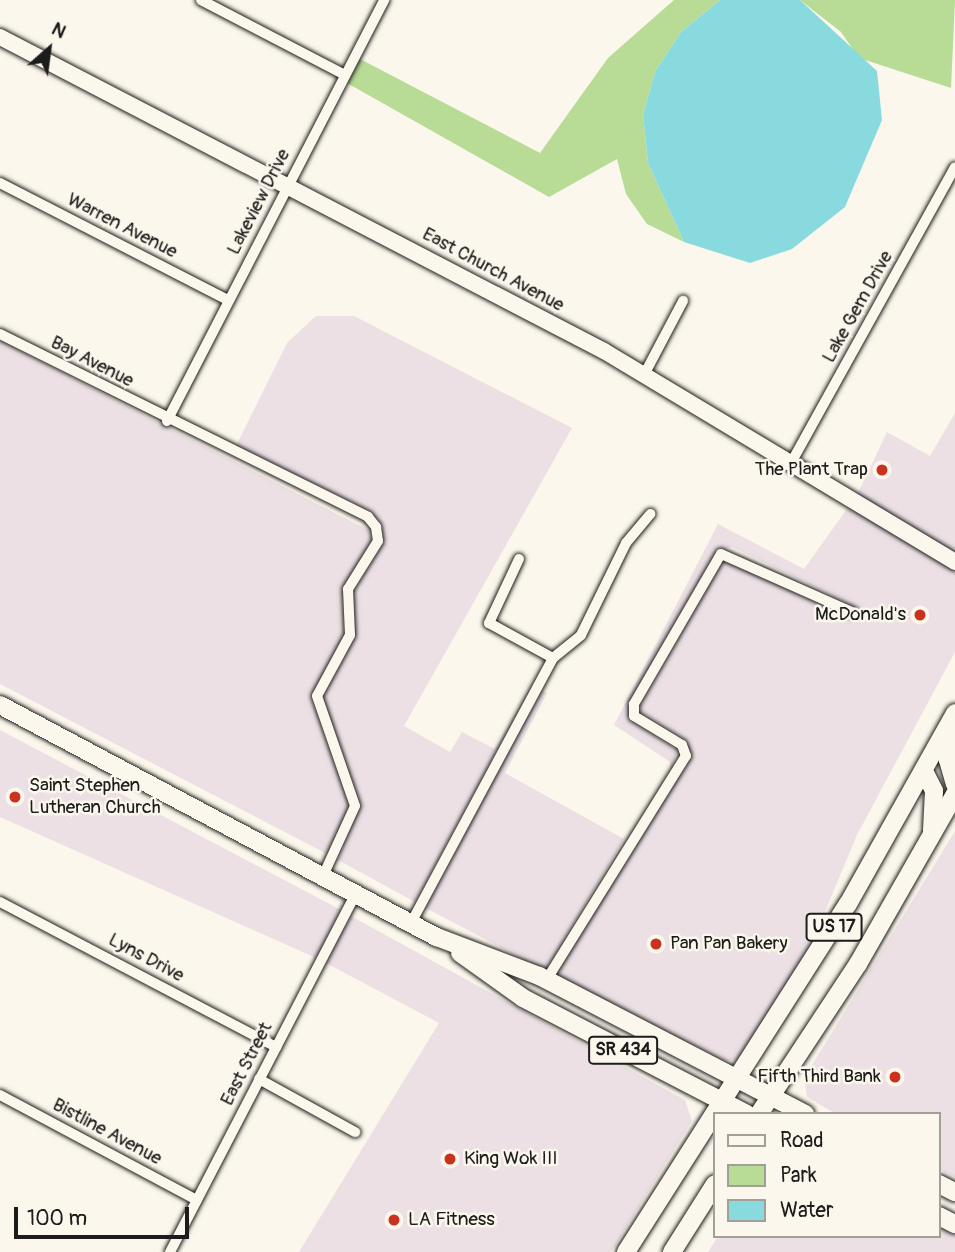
<!DOCTYPE html>
<html>
<head>
<meta charset="utf-8">
<style>
  body { margin:0 }
  #map { position:relative; width:955px; height:1252px; overflow:hidden; background:#fbf7ec; font-family:Pangolin,sans-serif }
  div>[style] { position:absolute }
  .built>* { inset:0; background:#ece0e5 }
  .green>* { inset:0; background:#b8db95 }
  .water>* { inset:0; background:#88dadf }
  .roads { filter:drop-shadow(0 0 2px #1c1c1c) drop-shadow(0 0 2px #1c1c1c) }
  .street>* { height:10px; margin:-5px; padding:0 5px; transform-origin:5px; border-radius:5px; background:#fbf7ec }
  .secondary>* { height:16px; margin:-8px; padding:0 8px; transform-origin:8px; border-radius:8px; background:#fbf7ec }
  .primary>* { height:18px; margin:-9px; padding:0 9px; transform-origin:9px; border-radius:9px; background:#fbf7ec }
  .dots>* { width:19px; height:19px; translate:-50% -50%; box-sizing:border-box; border:4px solid #fbf7ec; border-radius:50% }
  span { translate:-50% -50%; white-space:nowrap; text-align:center; line-height:1.15; -webkit-text-stroke:5px #fbf7ec; paint-order:stroke }
  .shield-label span { padding:2px 5px; background:#fbf7ec; border:2px solid; border-radius:5px; -webkit-text-stroke-width:0 }
  .shield-label { font-size:18px; color:#1c1c1c; font-weight:700 }
  .street-label { font-size:19px; color:#1c1c1c }
  .poi-label { font-size:19px; color:#1c1c1c }
  .right { translate:-100% -50%; text-align:right }
  .left { translate:0 -50%; text-align:left }
  .legend { position:absolute; left:713px; top:1112px; width:228px; height:126px; box-sizing:border-box; background:#fbf7ec; border:2px solid #a29f99; margin:0; padding:9px 12px; list-style:none; font-size:21px; color:#1c1c1c }
  .legend li { display:flex; align-items:center; gap:14px; height:35px }
  .legend b { width:35px; border:2px solid #a29f99 }
  .north { position:absolute; left:14px; top:14px; width:70px; height:70px; -webkit-text-stroke:5px #fbf7ec; paint-order:stroke; rotate:28deg; font-size:19px; font-weight:700; line-height:28px; text-align:center; color:#1c1c1c }
  .north::after { content:''; display:block; margin:auto; width:24px; height:32px; background:#1c1c1c; clip-path:polygon(50% 0,100% 100%,50% 72%,0 100%) }
  .scale { position:absolute; left:14px; top:1207px; width:175px; height:32px; box-sizing:border-box; border:4px solid #1c1c1c; border-top:0; padding-left:9px; font-size:21px; line-height:24px; white-space:nowrap; color:#1c1c1c; -webkit-text-stroke:5px #fbf7ec; paint-order:stroke }
</style>
</head>
<body>
<div id="map">
  <div class="built">
    <div style="clip-path:polygon(316px 316px,354px 316px,572px 428px,404px 726px,450px 752px,462px 732px,495px 749px,531px 686px,415px 902px,338px 860px,361px 804px,323px 697px,355px 638px,354px 591px,383px 544px,383px 526px,371px 511px,236px 446px,287px 343px)"></div>
    <div style="clip-path:polygon(0 341px,370px 531px,371px 541px,342px 589px,344px 634px,311px 698px,349px 806px,327px 854px,0 684px)"></div>
    <div style="clip-path:polygon(955px 413px,955px 554px,857px 495px,887px 432px,930px 456px)"></div>
    <div style="clip-path:polygon(849px 506px,955px 570px,955px 652px,857px 835px,804px 962px,737px 1061px,723px 1060px,555px 976px,691px 759px,685px 739px,641px 712px,641px 705px,724px 560px,856px 621px,862px 610px,732px 547px,716px 551px,628px 705px,631px 722px,677px 750px,671px 771px,670px 762px,614px 725px,718px 524px,804px 569px)"></div>
    <div style="clip-path:polygon(542px 690px,547px 693px,505px 773px,624px 839px,545px 971px,426px 908px)"></div>
    <div style="clip-path:polygon(0 730px,341px 910px,316px 958px,0 817px)"></div>
    <div style="clip-path:polygon(955px 831px,955px 1177px,939px 1169px,939px 1114px,836px 1114px,807px 1097px,804px 1078px)"></div>
    <div style="clip-path:polygon(351px 916px,685px 1100px,692px 1121px,611px 1252px,299px 1252px,439px 1023px,326px 963px)"></div>
    <div style="clip-path:polygon(939px 1227px,955px 1235px,955px 1252px,708px 1252px,718px 1236px,939px 1236px)"></div>
  </div>
  <div class="green">
    <div style="clip-path:polygon(674px 0,720px 0,681px 32px,656px 70px,643px 114px,648px 163px,684px 242px,647px 224px,626px 194px,617px 159px,549px 197px,347px 83px,360px 59px,540px 153px,608px 58px)"></div>
    <div style="clip-path:polygon(800px 0,955px 0,951px 88px,859px 58px,841px 32px)"></div>
  </div>
  <div class="water">
    <div style="clip-path:polygon(720px 0,800px 0,877px 71px,882px 120px,845px 207px,792px 249px,750px 263px,684px 242px,648px 163px,643px 114px,656px 70px,681px 32px)"></div>
  </div>
  <div class="roads">
    <div class="street">
      <div style="left:201px;top:0;width:162px;rotate:27.5deg"></div>
      <div style="left:0;top:183px;width:256px;rotate:27.2deg"></div>
      <div style="left:0;top:334px;width:411px;rotate:26.4deg"></div>
      <div style="left:368px;top:517px;width:13px;rotate:51deg"></div>
      <div style="left:376px;top:527px;width:14px;rotate:82deg"></div>
      <div style="left:378px;top:541px;width:57px;rotate:122deg"></div>
      <div style="left:348px;top:589px;width:46px;rotate:87.5deg"></div>
      <div style="left:350px;top:635px;width:69px;rotate:118.4deg"></div>
      <div style="left:317px;top:696px;width:116px;rotate:70.9deg"></div>
      <div style="left:355px;top:806px;width:77px;rotate:114.6deg"></div>
      <div style="left:644px;top:375px;width:84px;rotate:-62.2deg"></div>
      <div style="left:167px;top:421px;width:474px;rotate:-62.7deg"></div>
      <div style="left:791px;top:463px;width:338px;rotate:-61deg"></div>
      <div style="left:519px;top:559px;width:71px;rotate:115.1deg"></div>
      <div style="left:489px;top:623px;width:73px;rotate:28.7deg"></div>
      <div style="left:0;top:902px;width:312px;rotate:27.7deg"></div>
      <div style="left:411px;top:923px;width:301px;rotate:-61.8deg"></div>
      <div style="left:553px;top:658px;width:36px;rotate:-39deg"></div>
      <div style="left:581px;top:635px;width:102px;rotate:-63.9deg"></div>
      <div style="left:626px;top:543px;width:38px;rotate:-50deg"></div>
      <div style="left:547px;top:979px;width:263px;rotate:-58.1deg"></div>
      <div style="left:686px;top:756px;width:12px;rotate:-110deg"></div>
      <div style="left:682px;top:745px;width:56px;rotate:-148.9deg"></div>
      <div style="left:634px;top:716px;width:12px;rotate:-90deg"></div>
      <div style="left:634px;top:704px;width:173px;rotate:-59.9deg"></div>
      <div style="left:721px;top:554px;width:145px;rotate:23.9deg"></div>
      <div style="left:259px;top:1079px;width:110px;rotate:28.9deg"></div>
      <div style="left:0;top:1095px;width:223px;rotate:28.1deg"></div>
      <div style="left:170px;top:1252px;width:404px;rotate:-62.6deg"></div>
    </div>
    <div class="secondary">
      <div style="left:0;top:37px;width:681px;rotate:27.47deg"></div>
      <div style="left:604px;top:351px;width:410px;rotate:31deg"></div>
    </div>
    <div class="primary">
      <div style="left:0;top:705px;width:495px;rotate:28deg"></div>
      <div style="left:437px;top:937px;width:109px;rotate:20.9deg"></div>
      <div style="left:539px;top:976px;width:300px;rotate:27.4deg"></div>
      <div style="left:953px;top:727px;width:33px;rotate:99deg"></div>
      <div style="left:948px;top:760px;width:25px;rotate:74deg"></div>
      <div style="left:924px;top:771px;width:22px;rotate:63deg"></div>
      <div style="left:934px;top:791px;width:40px;rotate:92.9deg"></div>
      <div style="left:460px;top:953px;width:77px;rotate:35.5deg"></div>
      <div style="left:523px;top:998px;width:252px;rotate:27.4deg"></div>
      <div style="left:759px;top:1114px;width:180px;rotate:-56.6deg"></div>
      <div style="left:858px;top:964px;width:196px;rotate:-60.3deg"></div>
      <div style="left:939px;top:1184px;width:18px;rotate:27deg"></div>
      <div style="left:939px;top:1216px;width:18px;rotate:27deg"></div>
      <div style="left:626px;top:1252px;width:413px;rotate:-57.5deg"></div>
      <div style="left:848px;top:904px;width:219px;rotate:-60.7deg"></div>
      <div style="left:672px;top:1252px;width:80px;rotate:-57.7deg"></div>
    </div>
  </div>
  <div class="dots">
    <div style="left:882px;top:470px;background:#c8321e"></div>
    <div style="left:920px;top:615px;background:#c8321e"></div>
    <div style="left:15px;top:797px;background:#c8321e"></div>
    <div style="left:656px;top:944px;background:#c8321e"></div>
    <div style="left:895px;top:1077px;background:#c8321e"></div>
    <div style="left:450px;top:1159px;background:#c8321e"></div>
    <div style="left:394px;top:1220px;background:#c8321e"></div>
  </div>
  <div class="shield-label">
    <span style="left:834px;top:927px">US 17</span>
    <span style="left:623px;top:1050px">SR 434</span>
  </div>
  <div class="street-label">
    <span style="left:259px;top:202px;rotate:-63deg">Lakeview Drive</span>
    <span style="left:122px;top:226px;rotate:27deg">Warren Avenue</span>
    <span style="left:493px;top:270px;rotate:28deg">East Church Avenue</span>
    <span style="left:858px;top:307px;rotate:-61deg">Lake Gem Drive</span>
    <span style="left:92px;top:362px;rotate:27deg">Bay Avenue</span>
    <span style="left:146px;top:958px;rotate:28deg">Lyns Drive</span>
    <span style="left:247px;top:1064px;rotate:-63deg">East Street</span>
    <span style="left:107px;top:1132px;rotate:28deg">Bistline Avenue</span>
  </div>
  <div class="poi-label">
    <span class="right" style="left:868px;top:470px">The Plant Trap</span>
    <span class="right" style="left:906px;top:615px">McDonald's</span>
    <span class="left" style="left:29px;top:797px">Saint Stephen<br>Lutheran Church</span>
    <span class="left" style="left:670px;top:944px">Pan Pan Bakery</span>
    <span class="right" style="left:881px;top:1077px">Fifth Third Bank</span>
    <span class="left" style="left:464px;top:1159px">King Wok III</span>
    <span class="left" style="left:408px;top:1220px">LA Fitness</span>
  </div>
  <ul class="legend">
  <li><b style="height:9px;background:#fbf7ec"></b>Road</li>
  <li><b style="height:19px;background:#b8db95"></b>Park</li>
  <li><b style="height:19px;background:#88dadf"></b>Water</li>
  </ul>
  <div class="north">N</div>
  <div class="scale">100 m</div>
</div>
</body>
</html>
